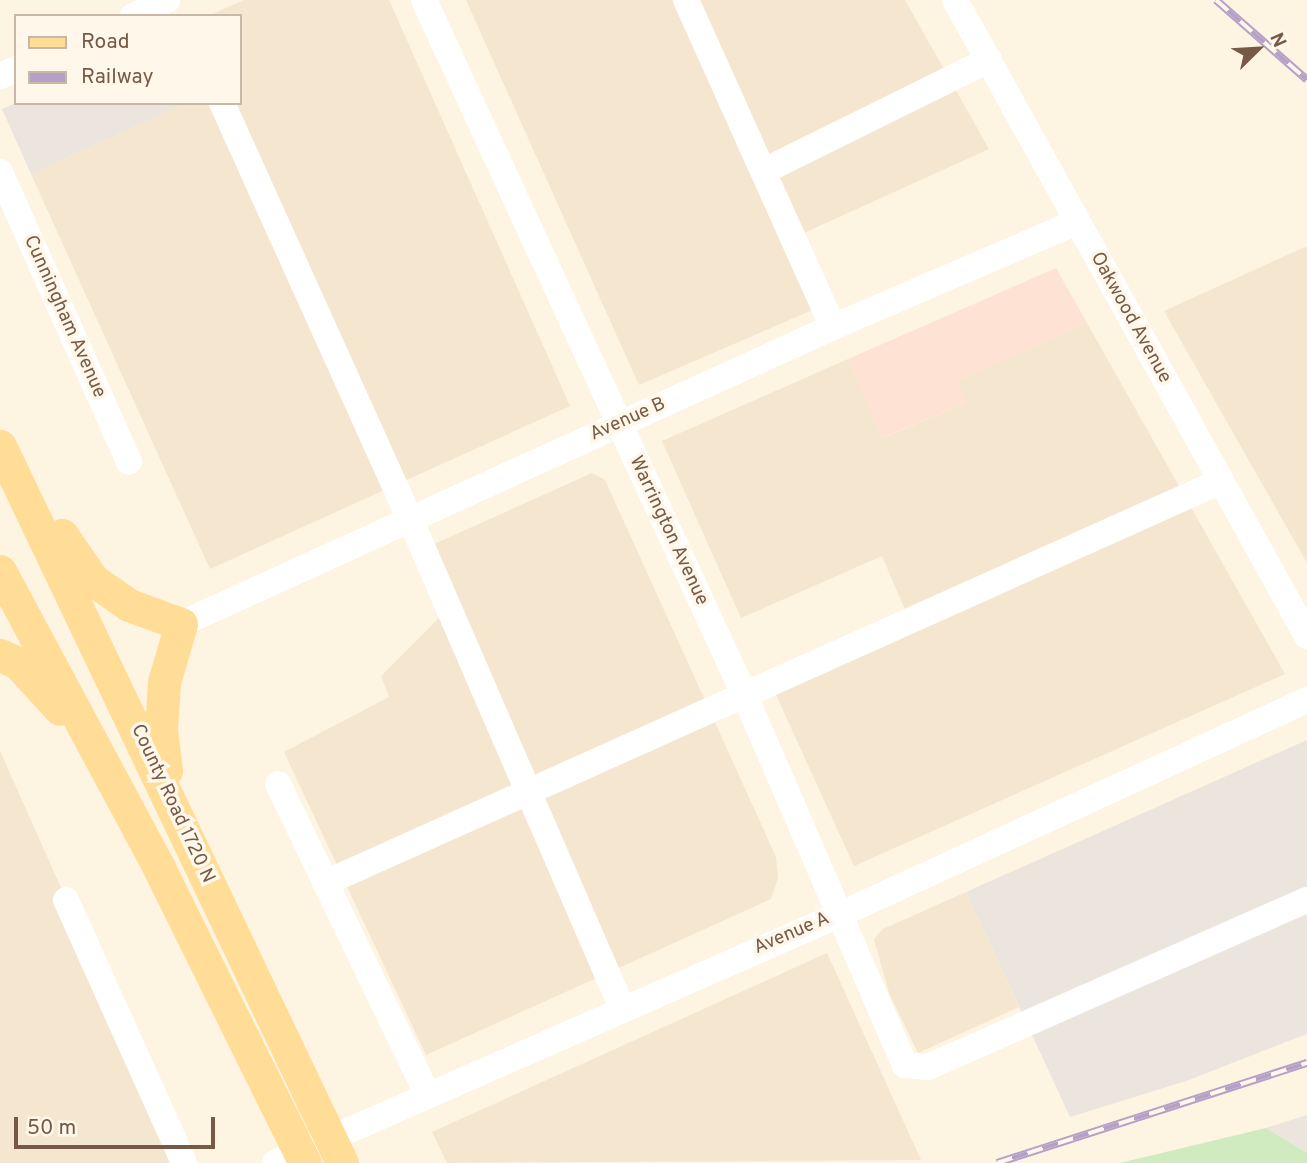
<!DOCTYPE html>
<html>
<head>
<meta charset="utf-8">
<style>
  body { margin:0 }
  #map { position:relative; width:1307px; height:1163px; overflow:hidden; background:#fdf4e1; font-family:Overpass,sans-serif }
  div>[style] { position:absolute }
  .residential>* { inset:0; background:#f5e6cf }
  .commercial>* { inset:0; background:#fee3d4 }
  .industrial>* { inset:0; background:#ece5dd }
  .green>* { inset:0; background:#cfebbf }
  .minor>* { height:26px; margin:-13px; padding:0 13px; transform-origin:13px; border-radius:13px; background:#fff }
  .major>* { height:33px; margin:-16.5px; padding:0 16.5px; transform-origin:16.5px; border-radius:16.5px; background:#ffdd97 }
  .rail>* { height:8px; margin-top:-4px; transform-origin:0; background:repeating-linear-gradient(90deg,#fff7e9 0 16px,#b7a0c7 0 32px); box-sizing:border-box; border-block:2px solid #b7a0c7 }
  span { translate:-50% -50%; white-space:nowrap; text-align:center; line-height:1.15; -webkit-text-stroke:7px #fff7e9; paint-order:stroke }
  .street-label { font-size:19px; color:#765a47 }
  .legend { position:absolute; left:14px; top:14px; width:228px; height:91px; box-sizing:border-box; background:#fff7e9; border:2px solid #c8b8a8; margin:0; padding:9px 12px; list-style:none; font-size:21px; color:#765a47 }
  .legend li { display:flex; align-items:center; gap:14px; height:35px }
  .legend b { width:35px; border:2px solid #c8b8a8 }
  .north { position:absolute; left:1223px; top:14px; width:70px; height:70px; -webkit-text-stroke:5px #fff7e9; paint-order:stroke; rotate:66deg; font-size:19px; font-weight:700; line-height:28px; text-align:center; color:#765a47 }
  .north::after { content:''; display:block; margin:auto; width:24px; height:32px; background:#765a47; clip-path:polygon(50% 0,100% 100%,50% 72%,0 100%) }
  .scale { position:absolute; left:14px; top:1117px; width:201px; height:32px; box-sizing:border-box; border:4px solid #765a47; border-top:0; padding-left:9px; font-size:21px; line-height:24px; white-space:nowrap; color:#765a47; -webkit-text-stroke:5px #fff7e9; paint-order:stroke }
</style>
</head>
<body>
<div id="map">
  <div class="residential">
    <div style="clip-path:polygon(244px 0,389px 0,570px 406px,210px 569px,31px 174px,186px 103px,240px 103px,240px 16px,208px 16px)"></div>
    <div style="clip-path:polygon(466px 0,905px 0,989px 149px,795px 237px,824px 305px,639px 385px)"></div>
    <div style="clip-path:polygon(1307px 246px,1307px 563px,1164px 311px)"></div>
    <div style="clip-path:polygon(1087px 323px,1285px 674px,854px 866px,771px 684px,909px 619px,882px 556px,741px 618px,662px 441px,848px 359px,883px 438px,966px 403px,956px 381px)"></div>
    <div style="clip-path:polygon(592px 473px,605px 480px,776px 857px,778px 878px,771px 899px,426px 1055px,284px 752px,389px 697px,381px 676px,448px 609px,423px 549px)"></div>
    <div style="clip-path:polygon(0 751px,184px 1163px,0 1163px)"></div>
    <div style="clip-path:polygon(966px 892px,1019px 1007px,918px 1053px,889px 993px,874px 939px,883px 929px)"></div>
    <div style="clip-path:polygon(827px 953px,921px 1160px,447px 1163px,432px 1132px)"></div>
  </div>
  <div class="commercial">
    <div style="clip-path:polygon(1056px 268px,1087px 323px,957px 381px,966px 403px,882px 438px,848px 359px)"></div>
  </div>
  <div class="industrial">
    <div style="clip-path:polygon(16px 103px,186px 103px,31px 174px,2px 109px)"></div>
    <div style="clip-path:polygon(1307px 740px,1307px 1034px,1186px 1081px,1070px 1117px,966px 892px)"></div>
    <div style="clip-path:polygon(1307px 1115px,1307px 1153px,1266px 1128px)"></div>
  </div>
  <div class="green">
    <div style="clip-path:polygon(1266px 1128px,1307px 1153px,1307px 1163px,1120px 1163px)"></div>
  </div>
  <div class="minor">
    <div style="left:424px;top:0;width:766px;rotate:65.24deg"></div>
    <div style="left:745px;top:696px;width:402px;rotate:66.6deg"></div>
    <div style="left:905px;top:1065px;width:23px;rotate:5deg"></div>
    <div style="left:928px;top:1067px;width:414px;rotate:-23.8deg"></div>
    <div style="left:686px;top:0;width:359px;rotate:65.8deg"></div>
    <div style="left:955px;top:0;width:727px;rotate:61.04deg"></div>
    <div style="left:133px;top:16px;width:38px;rotate:-25deg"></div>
    <div style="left:0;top:76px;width:17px;rotate:-24deg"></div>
    <div style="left:222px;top:103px;width:459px;rotate:65.7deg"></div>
    <div style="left:411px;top:521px;width:531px;rotate:66.57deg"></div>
    <div style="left:766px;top:170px;width:249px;rotate:-26.3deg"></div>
    <div style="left:0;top:172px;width:317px;rotate:66deg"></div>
    <div style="left:181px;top:624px;width:716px;rotate:-24.49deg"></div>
    <div style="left:833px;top:327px;width:266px;rotate:-23.3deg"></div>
    <div style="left:278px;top:784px;width:344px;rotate:64.3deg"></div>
    <div style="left:325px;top:883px;width:982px;rotate:-24.16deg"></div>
    <div style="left:66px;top:900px;width:288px;rotate:65.8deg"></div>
    <div style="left:275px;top:1163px;width:618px;rotate:-23.75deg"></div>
    <div style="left:841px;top:914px;width:513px;rotate:-24.67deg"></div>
  </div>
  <div class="major">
    <div style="left:0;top:446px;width:794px;rotate:64.5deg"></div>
    <div style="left:62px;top:535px;width:55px;rotate:55.4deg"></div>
    <div style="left:93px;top:580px;width:44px;rotate:34.8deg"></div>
    <div style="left:129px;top:605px;width:55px;rotate:20.1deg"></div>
    <div style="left:181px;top:624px;width:60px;rotate:106.3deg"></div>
    <div style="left:164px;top:682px;width:48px;rotate:93.6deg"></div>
    <div style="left:161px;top:730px;width:41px;rotate:83deg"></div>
    <div style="left:0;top:571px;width:339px;rotate:61.8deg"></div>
    <div style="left:160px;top:870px;width:327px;rotate:63.7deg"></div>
    <div style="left:0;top:655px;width:20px;rotate:24deg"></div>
    <div style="left:18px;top:663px;width:62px;rotate:47.6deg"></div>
  </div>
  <div class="rail">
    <div style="left:1216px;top:0;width:121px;rotate:41.3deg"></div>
    <div style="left:997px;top:1163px;width:326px;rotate:-17.9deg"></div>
  </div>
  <div class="street-label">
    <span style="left:64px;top:317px;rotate:66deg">Cunningham Avenue</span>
    <span style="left:1130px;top:318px;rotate:61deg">Oakwood Avenue</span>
    <span style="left:628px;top:420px;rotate:-24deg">Avenue B</span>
    <span style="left:668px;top:531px;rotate:65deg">Warrington Avenue</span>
    <span style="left:172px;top:804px;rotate:65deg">County Road 1720 N</span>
    <span style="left:792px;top:934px;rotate:-23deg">Avenue A</span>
  </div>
  <ul class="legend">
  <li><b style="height:9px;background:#ffdd97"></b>Road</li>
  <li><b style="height:9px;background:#b7a0c7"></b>Railway</li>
  </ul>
  <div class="north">N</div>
  <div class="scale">50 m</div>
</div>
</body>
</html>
